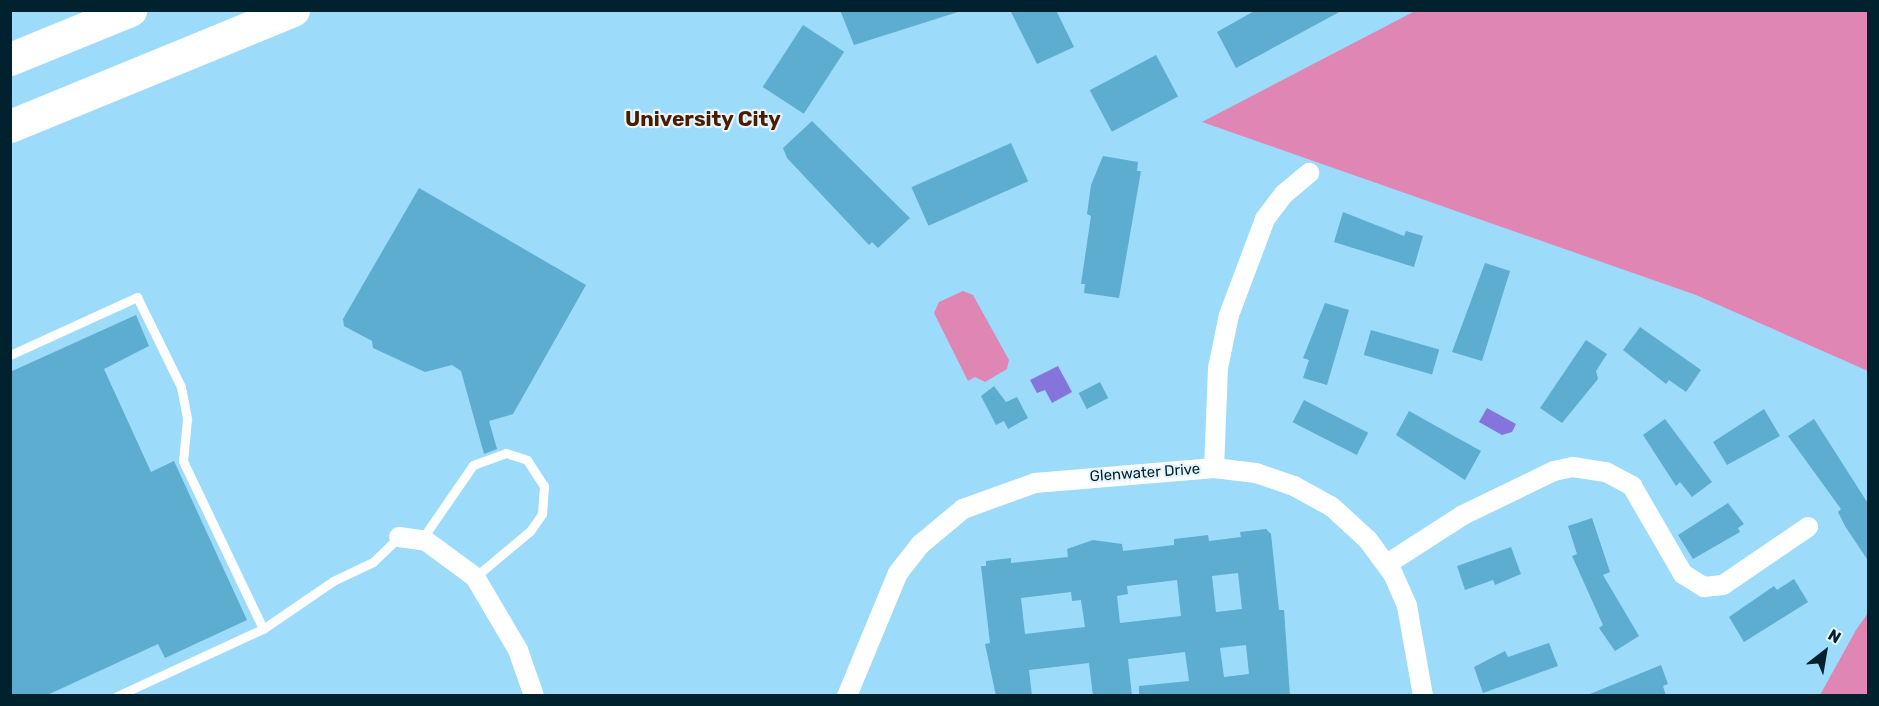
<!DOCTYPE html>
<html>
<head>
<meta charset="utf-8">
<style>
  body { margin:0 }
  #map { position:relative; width:1879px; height:706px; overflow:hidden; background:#9cdbf9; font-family:Rubik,sans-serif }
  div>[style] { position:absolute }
  .green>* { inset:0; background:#e086b4 }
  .water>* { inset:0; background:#8574db }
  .building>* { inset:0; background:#5cadd0; transform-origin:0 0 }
  .lane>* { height:9px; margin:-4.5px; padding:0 4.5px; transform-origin:4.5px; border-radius:4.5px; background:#fff }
  .street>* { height:20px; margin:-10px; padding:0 10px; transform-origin:10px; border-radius:10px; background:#fff }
  .highway>* { height:33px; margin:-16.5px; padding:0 16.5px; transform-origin:16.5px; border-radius:16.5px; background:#fff }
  span { translate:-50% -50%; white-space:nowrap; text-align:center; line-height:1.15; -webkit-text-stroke:4.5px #e6f5fc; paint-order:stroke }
  .street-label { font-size:15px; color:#00212e }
  .district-label { font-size:21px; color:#4b1d00; font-weight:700 }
  .frame { position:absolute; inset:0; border:12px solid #00212e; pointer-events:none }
  .north { position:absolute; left:1795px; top:622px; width:60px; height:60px; -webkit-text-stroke:4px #e6f5fc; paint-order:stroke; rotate:31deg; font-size:16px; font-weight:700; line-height:24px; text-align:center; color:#00212e }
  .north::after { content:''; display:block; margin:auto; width:21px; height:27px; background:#00212e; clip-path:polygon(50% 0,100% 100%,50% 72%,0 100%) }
</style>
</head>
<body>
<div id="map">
  <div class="green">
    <div style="clip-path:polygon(1417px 10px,1868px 11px,1868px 371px,1696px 295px,1202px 122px)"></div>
    <div style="clip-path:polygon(963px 291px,973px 295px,1009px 360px,1007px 369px,985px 382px,975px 377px,968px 381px,934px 313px,939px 302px)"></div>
    <div style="clip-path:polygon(1868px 613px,1868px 695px,1820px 695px,1856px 630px)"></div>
  </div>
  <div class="water">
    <div style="clip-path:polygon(1058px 366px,1072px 392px,1052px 403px,1045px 390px,1037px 393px,1030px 380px)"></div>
    <div style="clip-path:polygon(1487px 408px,1516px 424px,1512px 432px,1502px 435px,1479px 422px)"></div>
  </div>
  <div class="building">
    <div style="clip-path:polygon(840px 10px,961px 10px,961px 11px,854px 45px)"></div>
    <div style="clip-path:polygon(1010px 10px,1056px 10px,1074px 47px,1037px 64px)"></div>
    <div style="clip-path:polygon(1256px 10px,1343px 10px,1236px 68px,1217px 32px)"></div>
    <div style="left:803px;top:25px;width:49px;height:74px;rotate:33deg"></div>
    <div style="left:1156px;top:55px;width:47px;height:75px;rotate:62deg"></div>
    <div style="clip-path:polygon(812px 121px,910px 218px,878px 248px,872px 242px,869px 245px,787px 158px,783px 148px)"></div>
    <div style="left:1011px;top:143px;width:42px;height:109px;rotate:66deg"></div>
    <div style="clip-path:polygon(1103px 156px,1138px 162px,1137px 171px,1141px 171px,1119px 298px,1084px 293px,1085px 284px,1081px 284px,1091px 216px,1087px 214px,1091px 185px)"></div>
    <div style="clip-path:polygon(419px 188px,586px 285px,513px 414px,489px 421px,497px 449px,484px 454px,461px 371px,452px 365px,425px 372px,373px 348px,372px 341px,344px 326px,343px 319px)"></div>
    <div style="clip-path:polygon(1343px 212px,1404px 236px,1406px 231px,1423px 236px,1414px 267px,1334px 242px)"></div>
    <div style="clip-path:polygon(1485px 263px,1510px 271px,1482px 361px,1452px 352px)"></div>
    <div style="clip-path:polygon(1325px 303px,1349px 310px,1327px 385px,1303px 378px,1309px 360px,1303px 358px)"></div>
    <div style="clip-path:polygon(136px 315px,149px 346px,104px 369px,151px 472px,174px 461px,247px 620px,165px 658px,158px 644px,45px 696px,10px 696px,10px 372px)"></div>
    <div style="clip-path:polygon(1640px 327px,1701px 370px,1686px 392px,1669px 380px,1666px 384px,1623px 350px)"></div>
    <div style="left:1371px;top:330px;width:71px;height:26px;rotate:16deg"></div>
    <div style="clip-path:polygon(1586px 340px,1607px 354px,1596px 371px,1598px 379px,1562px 423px,1540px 408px)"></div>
    <div style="left:1100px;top:382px;width:18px;height:24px;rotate:63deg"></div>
    <div style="clip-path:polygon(994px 386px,1006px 402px,1017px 397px,1028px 418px,1008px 429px,1004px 421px,996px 425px,981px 396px)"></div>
    <div style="left:1304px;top:400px;width:72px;height:25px;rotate:27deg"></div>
    <div style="clip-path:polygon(1764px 409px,1780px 436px,1727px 465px,1713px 442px)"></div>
    <div style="clip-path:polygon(1409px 411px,1481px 451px,1465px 480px,1396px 435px)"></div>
    <div style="clip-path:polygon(1665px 419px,1712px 482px,1692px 497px,1680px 482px,1676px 486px,1643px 435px)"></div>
    <div style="clip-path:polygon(1814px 419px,1869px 505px,1869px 562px,1845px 526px,1838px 512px,1841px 509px,1788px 436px)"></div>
    <div style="clip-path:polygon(1728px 503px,1744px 524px,1738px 528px,1740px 532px,1693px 559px,1678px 535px)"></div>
    <div style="clip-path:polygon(1592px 518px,1610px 572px,1603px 575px,1639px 636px,1615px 651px,1599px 628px,1603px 625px,1572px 556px,1577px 554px,1568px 526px)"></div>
    <div style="clip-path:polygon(evenodd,1266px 529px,1271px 534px,1279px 610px,1284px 610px,1290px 696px,1139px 696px,1139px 686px,1189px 681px,1185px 652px,1128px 659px,1132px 696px,1093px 696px,1089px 663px,1029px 670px,1032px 696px,996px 696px,985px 644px,990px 643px,981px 566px,986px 566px,986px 561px,1011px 558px,1011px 563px,1068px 557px,1067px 549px,1093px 540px,1122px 544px,1123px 551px,1174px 545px,1174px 539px,1192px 537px,1208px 535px,1209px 541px,1241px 537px,1240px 532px,1266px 529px,1238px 573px,1242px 609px,1216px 612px,1212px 576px,1238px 573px,1266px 529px,1177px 580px,1181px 616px,1120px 623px,1117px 596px,1128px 594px,1127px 586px,1177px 580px,1266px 529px,1071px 592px,1072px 601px,1081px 600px,1085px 627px,1025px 634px,1021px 598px,1071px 592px,1266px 529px,1246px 645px,1249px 674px,1224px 677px,1220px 648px,1246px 645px)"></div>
    <div style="clip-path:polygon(1511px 547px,1521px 574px,1495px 585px,1493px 580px,1465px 590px,1457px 566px)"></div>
    <div style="clip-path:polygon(1794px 579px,1808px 602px,1744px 642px,1729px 617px,1774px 586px,1777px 590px)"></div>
    <div style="clip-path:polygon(1549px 643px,1558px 666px,1483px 693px,1474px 667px,1505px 651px,1508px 657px)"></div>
    <div style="clip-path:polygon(1661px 665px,1668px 684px,1663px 686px,1666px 696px,1585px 696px)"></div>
  </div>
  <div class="lane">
    <div style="left:10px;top:355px;width:140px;rotate:-24.5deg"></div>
    <div style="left:137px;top:297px;width:100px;rotate:63.9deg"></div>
    <div style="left:181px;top:387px;width:33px;rotate:79deg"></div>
    <div style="left:187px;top:419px;width:42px;rotate:95.4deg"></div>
    <div style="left:183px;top:461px;width:186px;rotate:64.5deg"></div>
    <div style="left:422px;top:539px;width:90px;rotate:-55.4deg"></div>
    <div style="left:473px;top:465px;width:35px;rotate:-20deg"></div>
    <div style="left:506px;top:453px;width:22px;rotate:18deg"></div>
    <div style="left:527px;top:460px;width:31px;rotate:57deg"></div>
    <div style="left:544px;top:486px;width:28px;rotate:94deg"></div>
    <div style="left:542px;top:514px;width:21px;rotate:125deg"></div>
    <div style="left:530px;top:531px;width:72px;rotate:140.1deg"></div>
    <div style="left:117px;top:696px;width:161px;rotate:-24.7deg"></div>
    <div style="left:263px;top:629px;width:85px;rotate:-34.4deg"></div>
    <div style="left:333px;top:581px;width:44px;rotate:-25.4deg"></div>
    <div style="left:373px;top:562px;width:36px;rotate:-44deg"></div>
  </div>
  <div class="street">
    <div style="left:1214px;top:468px;width:100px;rotate:-87.7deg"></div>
    <div style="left:1218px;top:368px;width:54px;rotate:-78.3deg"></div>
    <div style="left:1229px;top:315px;width:103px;rotate:-69.4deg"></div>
    <div style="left:1265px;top:219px;width:31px;rotate:-53deg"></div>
    <div style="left:1284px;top:194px;width:33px;rotate:-40deg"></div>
    <div style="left:399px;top:537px;width:27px;rotate:8deg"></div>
    <div style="left:426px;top:541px;width:61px;rotate:36.3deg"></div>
    <div style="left:475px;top:577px;width:85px;rotate:59.5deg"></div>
    <div style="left:518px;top:650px;width:49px;rotate:70.8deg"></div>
    <div style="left:1387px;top:564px;width:90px;rotate:-32.8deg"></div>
    <div style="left:1463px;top:515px;width:101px;rotate:-25.8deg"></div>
    <div style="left:1554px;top:471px;width:19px;rotate:-12deg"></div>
    <div style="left:1573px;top:467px;width:33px;rotate:9deg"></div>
    <div style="left:1606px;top:472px;width:30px;rotate:28deg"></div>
    <div style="left:1632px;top:486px;width:102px;rotate:59.9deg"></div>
    <div style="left:1683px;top:574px;width:25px;rotate:32deg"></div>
    <div style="left:1704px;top:587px;width:19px;rotate:-6deg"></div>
    <div style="left:1723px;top:585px;width:103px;rotate:-34.3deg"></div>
    <div style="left:847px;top:696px;width:133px;rotate:-67.5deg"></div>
    <div style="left:898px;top:573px;width:37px;rotate:-52deg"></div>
    <div style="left:921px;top:544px;width:55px;rotate:-39.8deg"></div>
    <div style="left:963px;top:509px;width:77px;rotate:-19.9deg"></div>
    <div style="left:1035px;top:483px;width:180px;rotate:-4.8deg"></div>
    <div style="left:1214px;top:468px;width:42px;rotate:6.8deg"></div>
    <div style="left:1256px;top:473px;width:40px;rotate:18.9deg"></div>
    <div style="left:1294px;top:486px;width:43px;rotate:28.9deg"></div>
    <div style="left:1332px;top:507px;width:49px;rotate:42.5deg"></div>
    <div style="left:1368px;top:540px;width:42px;rotate:53.7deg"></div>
    <div style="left:1393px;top:574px;width:35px;rotate:66deg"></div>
    <div style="left:1407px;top:606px;width:91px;rotate:79.9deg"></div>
  </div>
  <div class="highway">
    <div style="left:10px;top:59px;width:130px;rotate:-22.2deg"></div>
    <div style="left:10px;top:126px;width:306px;rotate:-22.3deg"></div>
  </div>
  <div class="street-label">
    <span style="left:1145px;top:473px;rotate:-4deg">Glenwater Drive</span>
  </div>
  <div class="district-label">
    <span style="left:703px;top:119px">University City</span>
  </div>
  <div class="frame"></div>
  <div class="north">N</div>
</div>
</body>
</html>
